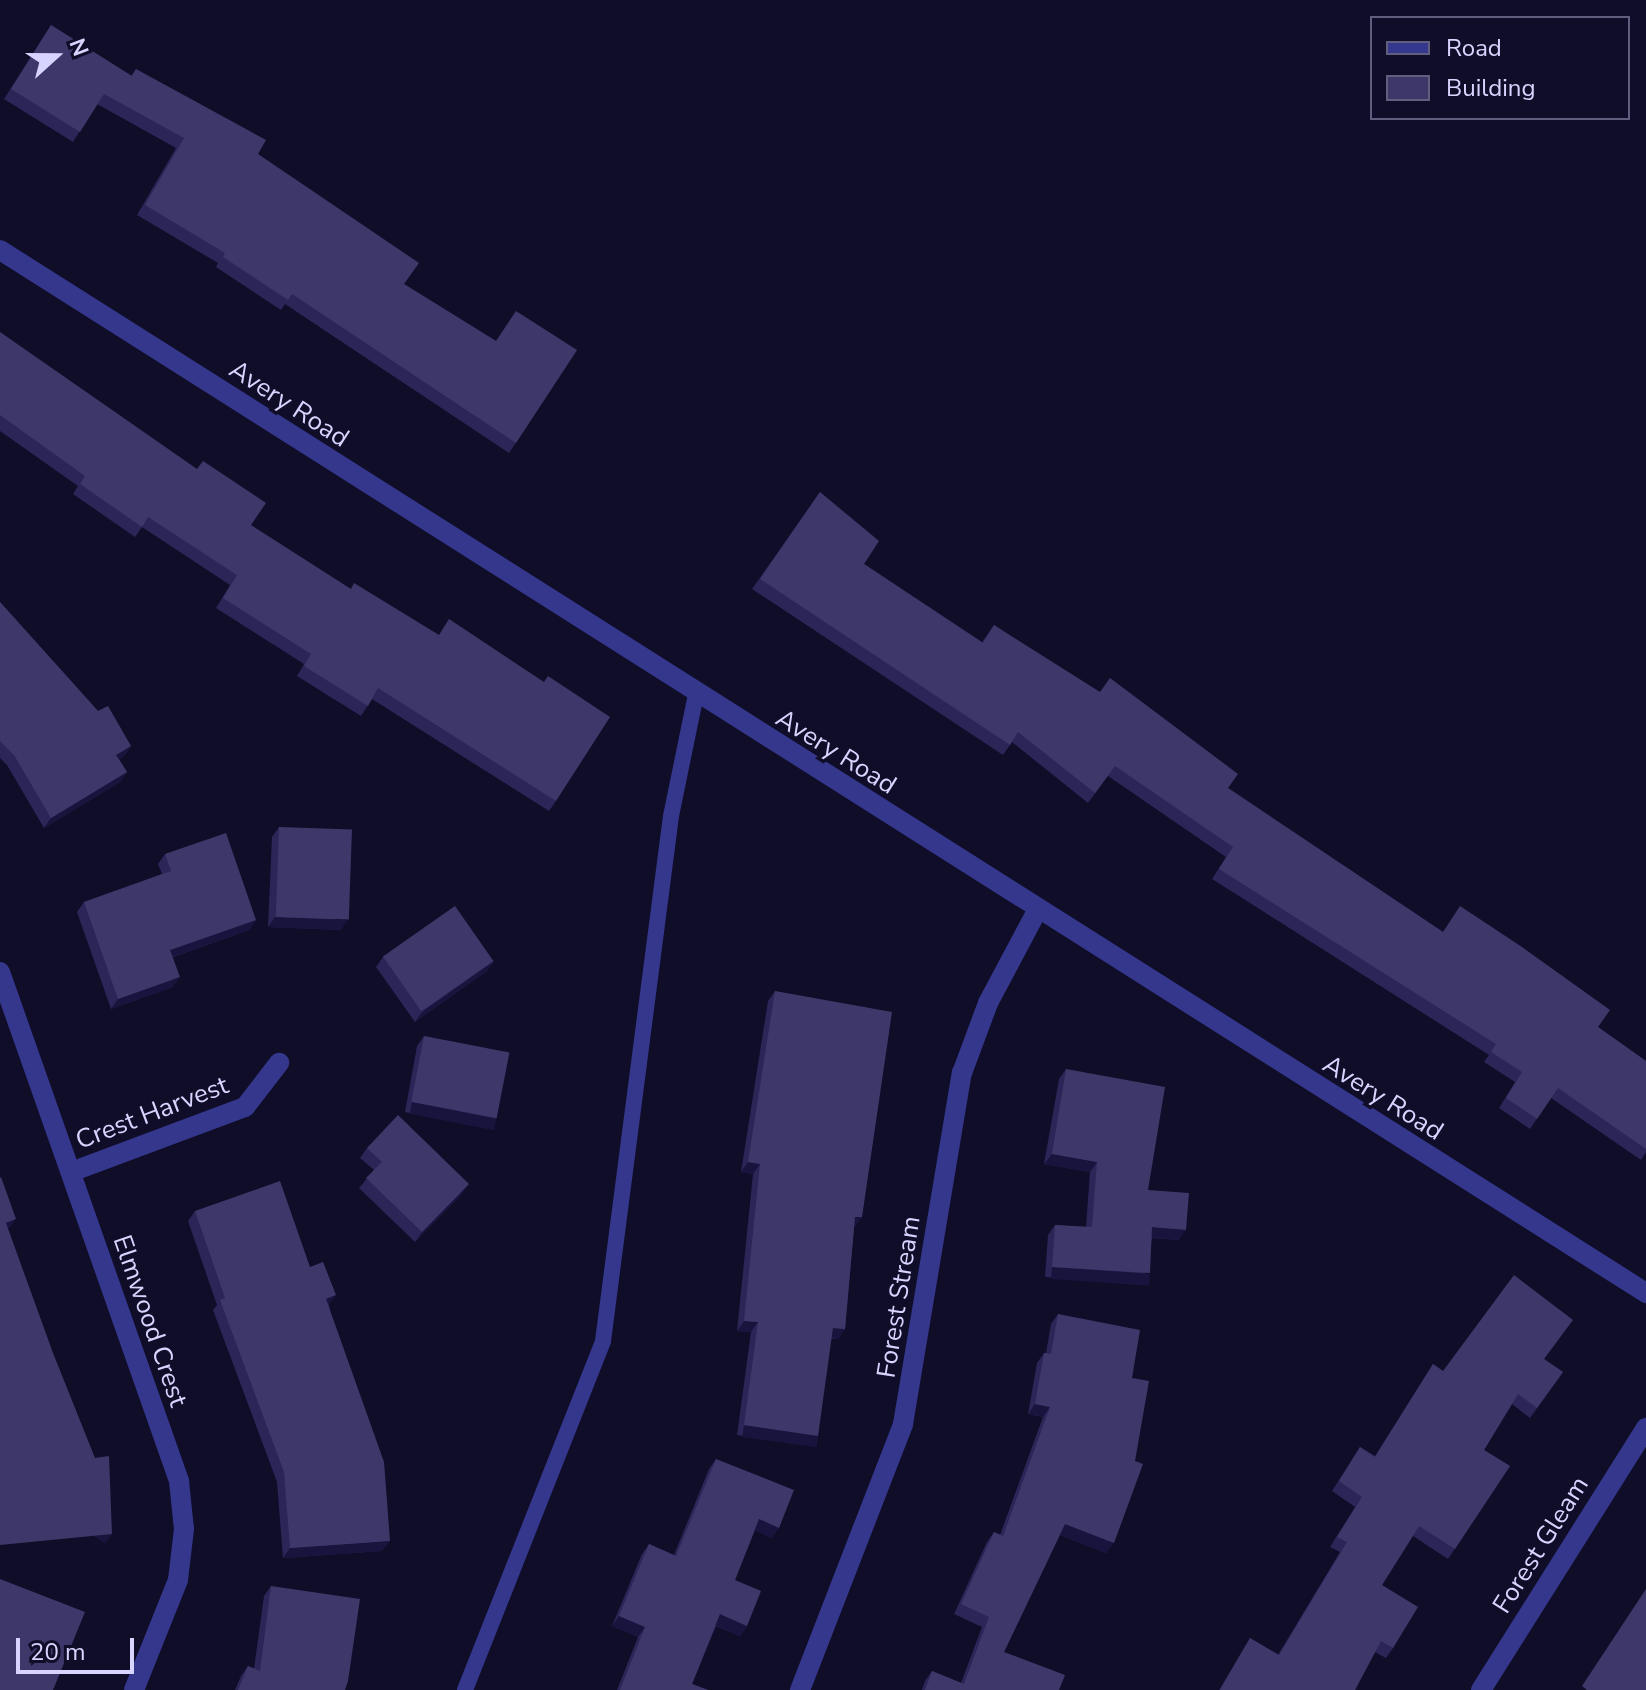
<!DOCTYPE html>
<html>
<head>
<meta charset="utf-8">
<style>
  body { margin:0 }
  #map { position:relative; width:1646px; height:1690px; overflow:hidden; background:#100d29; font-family:"Nunito Sans",sans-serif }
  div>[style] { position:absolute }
  .service>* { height:16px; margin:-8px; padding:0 8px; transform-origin:8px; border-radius:8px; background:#34378c }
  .minor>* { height:20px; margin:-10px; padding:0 10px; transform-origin:10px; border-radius:10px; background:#34378c }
  .wall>* { inset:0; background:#2c2558 }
  .shaded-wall>* { inset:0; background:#19143d; transform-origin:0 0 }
  .building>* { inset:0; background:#3e386a; transform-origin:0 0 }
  span { translate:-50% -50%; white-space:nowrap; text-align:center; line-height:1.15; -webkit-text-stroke:7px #100d29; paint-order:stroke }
  .street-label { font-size:26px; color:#d7d5ff }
  .legend { position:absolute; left:1370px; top:16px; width:260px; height:104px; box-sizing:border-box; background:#100d29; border:2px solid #605d7f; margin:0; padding:10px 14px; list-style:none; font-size:24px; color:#d7d5ff }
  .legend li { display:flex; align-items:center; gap:16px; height:40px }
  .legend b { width:40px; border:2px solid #605d7f }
  .north { position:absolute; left:16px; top:16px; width:80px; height:80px; -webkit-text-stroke:6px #100d29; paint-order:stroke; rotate:69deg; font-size:22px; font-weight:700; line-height:32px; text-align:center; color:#d7d5ff }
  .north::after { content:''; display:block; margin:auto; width:28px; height:36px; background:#d7d5ff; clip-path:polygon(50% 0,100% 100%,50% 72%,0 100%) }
  .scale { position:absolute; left:16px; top:1638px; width:118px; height:36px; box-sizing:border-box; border:4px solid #d7d5ff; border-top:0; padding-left:10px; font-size:24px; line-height:28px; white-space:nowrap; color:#d7d5ff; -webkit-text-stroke:6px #100d29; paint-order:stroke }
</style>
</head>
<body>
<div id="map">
  <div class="service">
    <div style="left:465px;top:1690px;width:375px;rotate:-68.4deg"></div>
    <div style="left:603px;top:1341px;width:529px;rotate:-82.62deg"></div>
    <div style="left:671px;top:816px;width:125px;rotate:-78.4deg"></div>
  </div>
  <div class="minor">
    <div style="left:0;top:250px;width:1949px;rotate:32.36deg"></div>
    <div style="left:0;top:972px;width:540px;rotate:70.62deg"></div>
    <div style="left:179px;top:1481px;width:48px;rotate:84.1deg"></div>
    <div style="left:184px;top:1529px;width:51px;rotate:96.7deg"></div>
    <div style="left:178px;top:1580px;width:118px;rotate:111.8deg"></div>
    <div style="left:71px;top:1172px;width:186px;rotate:-20.5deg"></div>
    <div style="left:245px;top:1107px;width:56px;rotate:-52.3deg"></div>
    <div style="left:800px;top:1690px;width:285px;rotate:-68.8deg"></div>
    <div style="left:903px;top:1424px;width:356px;rotate:-80.5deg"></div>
    <div style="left:962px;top:1073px;width:75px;rotate:-69.6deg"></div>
    <div style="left:988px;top:1003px;width:104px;rotate:-62deg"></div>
    <div style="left:1481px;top:1690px;width:310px;rotate:-57.8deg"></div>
  </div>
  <div class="wall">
    <div style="clip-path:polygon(51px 25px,131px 76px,136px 69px,258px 154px,404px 284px,496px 341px,577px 350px,509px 453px,285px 304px,281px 310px,216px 267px,218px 263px,137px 215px,176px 148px,97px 104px,73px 142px,4px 99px)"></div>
    <div style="clip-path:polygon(0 332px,251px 525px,556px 801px,549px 811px,372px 699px,361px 716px,297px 676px,304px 664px,216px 608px,230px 585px,142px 527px,135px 537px,73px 494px,78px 486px,0 431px)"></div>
    <div style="clip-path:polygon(820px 492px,864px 564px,982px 642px,994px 625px,1228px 788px,1443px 932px,1598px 1027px,1646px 1061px,1646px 1152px,1641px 1160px,1551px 1098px,1530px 1129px,1499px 1108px,1515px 1082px,1484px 1062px,1489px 1055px,1212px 879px,1226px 857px,1108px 776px,1088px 803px,1012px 742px,1003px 755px,752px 589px)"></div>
    <div style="clip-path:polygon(0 602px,98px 711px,131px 746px,124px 756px,119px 759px,127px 772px,120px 782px,44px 828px,7px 765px,0 758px)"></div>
    <div style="clip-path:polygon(279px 827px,341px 930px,268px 927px,272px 837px)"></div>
    <div style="clip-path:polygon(165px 854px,256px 920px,249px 930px,173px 957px,173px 987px,111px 1009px,77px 912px,84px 902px,162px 874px,158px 864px)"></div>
    <div style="clip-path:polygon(383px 957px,494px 961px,487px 971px,415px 1022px,376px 967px)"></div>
    <div style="clip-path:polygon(775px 991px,862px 1217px,854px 1227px,845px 1329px,838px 1339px,831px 1339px,811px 1446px,737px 1435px,751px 1332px,737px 1331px,753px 1174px,741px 1172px,768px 1001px)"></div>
    <div style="clip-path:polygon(424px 1036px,496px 1119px,489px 1129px,405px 1112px,417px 1046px)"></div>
    <div style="clip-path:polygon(1066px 1069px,1148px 1190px,1179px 1240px,1152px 1238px,1143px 1283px,1045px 1277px,1048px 1235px,1055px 1225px,1086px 1227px,1090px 1172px,1044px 1164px,1059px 1079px)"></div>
    <div style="clip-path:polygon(367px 1148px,462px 1194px,415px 1242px,359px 1188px,374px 1170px,360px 1158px)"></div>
    <div style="clip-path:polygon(195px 1211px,310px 1267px,329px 1305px,382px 1551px,283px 1558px,277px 1482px,213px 1310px,217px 1305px,188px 1221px)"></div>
    <div style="clip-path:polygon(1058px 1314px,1132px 1378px,1106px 1553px,1060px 1535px,1004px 1652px,1059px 1690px,922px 1690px,925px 1681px,932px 1671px,961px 1683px,982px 1627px,954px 1614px,987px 1542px,994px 1532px,1000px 1535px,1043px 1417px,1028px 1414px,1037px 1363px,1044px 1353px,1046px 1353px,1051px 1324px)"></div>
    <div style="clip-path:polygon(1544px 1359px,1563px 1372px,1530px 1418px,1512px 1404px,1484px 1450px,1510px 1466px,1448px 1559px,1413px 1536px,1382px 1585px,1393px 1648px,1386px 1658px,1375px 1652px,1355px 1690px,1219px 1690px,1250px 1638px,1278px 1655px,1340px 1552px,1330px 1547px,1355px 1507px,1332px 1491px,1360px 1447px,1375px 1456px,1433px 1364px,1443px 1371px)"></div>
    <div style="clip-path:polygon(716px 1459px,772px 1538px,755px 1530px,735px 1580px,747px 1626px,740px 1636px,716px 1626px,692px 1684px,708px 1690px,617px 1690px,638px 1637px,612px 1626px,642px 1554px,649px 1544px,674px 1555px,709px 1469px)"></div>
    <div style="clip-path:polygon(271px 1586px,345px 1690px,235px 1690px,241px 1676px,248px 1666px,254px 1669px,264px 1596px)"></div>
  </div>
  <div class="shaded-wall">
    <div style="clip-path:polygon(131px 746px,124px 756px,109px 765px,116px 755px)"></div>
    <div style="clip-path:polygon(127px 772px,120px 782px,44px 828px,51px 818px)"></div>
    <div style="clip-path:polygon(275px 917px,348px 920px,341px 930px,268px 927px)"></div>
    <div style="clip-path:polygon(256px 920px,249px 930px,163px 960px,170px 950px)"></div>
    <div style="clip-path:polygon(494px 961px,487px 971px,415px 1022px,422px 1012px)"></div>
    <div style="clip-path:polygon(180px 977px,173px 987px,111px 1009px,118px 999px)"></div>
    <div style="left:412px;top:1102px;width:86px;height:12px;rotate:11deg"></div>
    <div style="clip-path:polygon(1052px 1154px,1097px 1162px,1090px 1172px,1044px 1164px)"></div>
    <div style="clip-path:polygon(748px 1162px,760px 1164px,753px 1174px,741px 1172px)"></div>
    <div style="clip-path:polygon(469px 1184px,462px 1194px,415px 1242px,422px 1232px)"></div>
    <div style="clip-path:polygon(855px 1217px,862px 1217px,855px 1227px,848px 1227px)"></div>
    <div style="clip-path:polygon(16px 1219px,9px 1229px,0 1233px,6px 1223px)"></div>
    <div style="clip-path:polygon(1152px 1227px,1186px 1230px,1179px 1240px,1145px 1237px)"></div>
    <div style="left:1052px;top:1267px;width:98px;height:12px;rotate:4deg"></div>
    <div style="clip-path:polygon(336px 1295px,329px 1305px,326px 1299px)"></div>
    <div style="clip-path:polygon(744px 1321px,758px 1322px,751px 1332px,737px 1331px)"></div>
    <div style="clip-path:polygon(833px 1328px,845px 1329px,838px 1339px,826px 1338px)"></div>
    <div style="clip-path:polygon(1035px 1404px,1050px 1407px,1043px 1417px,1028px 1414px)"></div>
    <div style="left:744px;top:1425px;width:75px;height:12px;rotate:8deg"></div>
    <div style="clip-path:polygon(759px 1519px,779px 1528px,772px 1538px,752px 1529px)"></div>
    <div style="clip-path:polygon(1065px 1524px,1114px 1543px,1106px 1553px,1058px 1534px)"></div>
    <div style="left:112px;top:1534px;width:12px;height:113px;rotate:125deg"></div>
    <div style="clip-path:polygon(390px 1541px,382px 1551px,283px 1558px,290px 1548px)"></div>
    <div style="clip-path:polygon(720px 1614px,747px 1626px,740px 1636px,713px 1624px)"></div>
    <div style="clip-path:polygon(619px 1616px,645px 1627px,638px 1637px,612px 1626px)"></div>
  </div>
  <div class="building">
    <div style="clip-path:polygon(51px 25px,132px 76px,136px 69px,266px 140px,258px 154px,419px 263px,404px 284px,496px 341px,516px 311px,577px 350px,516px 443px,292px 294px,288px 300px,223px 257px,225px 253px,145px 205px,184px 138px,104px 94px,80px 132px,11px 89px)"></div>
    <div style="clip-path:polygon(0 332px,197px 469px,203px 461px,266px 503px,251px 525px,351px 589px,354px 583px,439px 635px,449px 619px,544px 682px,548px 676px,610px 717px,556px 801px,378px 688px,368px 706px,304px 666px,311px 654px,223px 598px,237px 575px,148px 517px,142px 527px,80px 484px,85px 476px,0 415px)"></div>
    <div style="clip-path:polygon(820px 492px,879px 541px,864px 564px,983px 643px,994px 625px,1100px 692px,1110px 678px,1238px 774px,1228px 788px,1443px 932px,1460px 906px,1522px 947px,1610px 1010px,1598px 1027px,1646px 1061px,1646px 1149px,1558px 1088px,1537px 1119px,1506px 1098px,1522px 1072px,1491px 1052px,1496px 1044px,1219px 869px,1233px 847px,1115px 766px,1095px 793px,1018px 732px,1010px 745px,760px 579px)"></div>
    <div style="clip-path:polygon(0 602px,98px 711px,108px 706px,131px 746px,116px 755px,127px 772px,51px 818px,14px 755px,0 741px)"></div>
    <div style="left:279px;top:827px;width:73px;height:90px;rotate:2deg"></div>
    <div style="clip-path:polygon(226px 833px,256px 920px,170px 950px,180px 977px,118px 999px,84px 902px,171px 871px,165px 854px)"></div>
    <div style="left:455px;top:906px;width:67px;height:88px;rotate:55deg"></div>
    <div style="clip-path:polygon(775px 991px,892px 1012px,862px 1217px,855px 1217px,845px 1329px,833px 1328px,818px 1436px,744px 1425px,758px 1322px,744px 1321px,760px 1164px,748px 1162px)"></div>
    <div style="left:424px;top:1036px;width:87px;height:67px;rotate:11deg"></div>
    <div style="clip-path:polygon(1066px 1069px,1165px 1087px,1148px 1190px,1189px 1193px,1186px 1230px,1152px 1227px,1150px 1273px,1052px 1267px,1055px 1225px,1092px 1227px,1097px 1162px,1052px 1154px)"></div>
    <div style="clip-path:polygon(398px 1115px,469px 1184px,422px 1232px,366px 1178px,382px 1162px,367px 1148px)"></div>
    <div style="clip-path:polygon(1px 1177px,16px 1219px,6px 1223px,53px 1353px,95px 1458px,109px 1456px,112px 1534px,0 1545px,0 1178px)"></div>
    <div style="clip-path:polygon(280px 1181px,310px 1267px,323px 1262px,336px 1295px,326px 1299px,384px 1462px,390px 1541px,290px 1548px,284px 1472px,220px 1300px,225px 1298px,195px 1211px)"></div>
    <div style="clip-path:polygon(1514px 1275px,1573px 1320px,1544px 1359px,1563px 1372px,1537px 1408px,1518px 1394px,1484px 1450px,1510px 1466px,1455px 1549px,1419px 1526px,1382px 1585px,1418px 1607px,1393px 1648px,1381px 1641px,1355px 1690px,1220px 1690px,1250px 1638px,1279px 1655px,1347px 1542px,1337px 1537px,1362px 1497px,1339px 1481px,1360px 1447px,1375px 1457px,1433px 1364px,1443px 1371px)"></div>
    <div style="clip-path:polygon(1058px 1314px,1140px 1330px,1132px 1378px,1149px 1381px,1135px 1461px,1143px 1464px,1114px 1543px,1065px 1524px,1004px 1652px,1065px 1675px,1059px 1690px,925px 1690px,932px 1671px,964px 1684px,989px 1617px,961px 1604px,994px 1532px,1003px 1536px,1050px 1407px,1035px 1404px,1044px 1353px,1051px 1354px)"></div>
    <div style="clip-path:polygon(716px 1459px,794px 1490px,779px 1528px,759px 1519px,735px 1580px,761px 1591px,747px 1626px,720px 1614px,692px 1684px,708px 1690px,620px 1690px,645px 1627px,619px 1616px,649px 1544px,676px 1556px)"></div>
    <div style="clip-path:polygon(0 1579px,85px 1612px,53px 1690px,0 1690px)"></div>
    <div style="clip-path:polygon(271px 1586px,360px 1599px,348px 1681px,345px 1690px,238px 1690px,248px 1666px,260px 1671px)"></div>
    <div style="clip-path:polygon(1646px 1589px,1646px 1690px,1587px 1690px,1582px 1686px)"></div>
  </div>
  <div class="street-label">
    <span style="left:289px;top:404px;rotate:33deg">Avery Road</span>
    <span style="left:836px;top:752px;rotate:32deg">Avery Road</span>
    <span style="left:1383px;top:1098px;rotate:32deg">Avery Road</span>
    <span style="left:152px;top:1113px;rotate:-21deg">Crest Harvest</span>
    <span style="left:899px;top:1297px;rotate:-81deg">Forest Stream</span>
    <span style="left:150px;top:1321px;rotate:71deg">Elmwood Crest</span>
    <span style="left:1541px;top:1545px;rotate:-58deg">Forest Gleam</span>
  </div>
  <ul class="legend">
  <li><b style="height:10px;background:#34378c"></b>Road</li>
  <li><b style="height:22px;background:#3e386a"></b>Building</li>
  </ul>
  <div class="north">N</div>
  <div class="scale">20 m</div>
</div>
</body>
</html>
